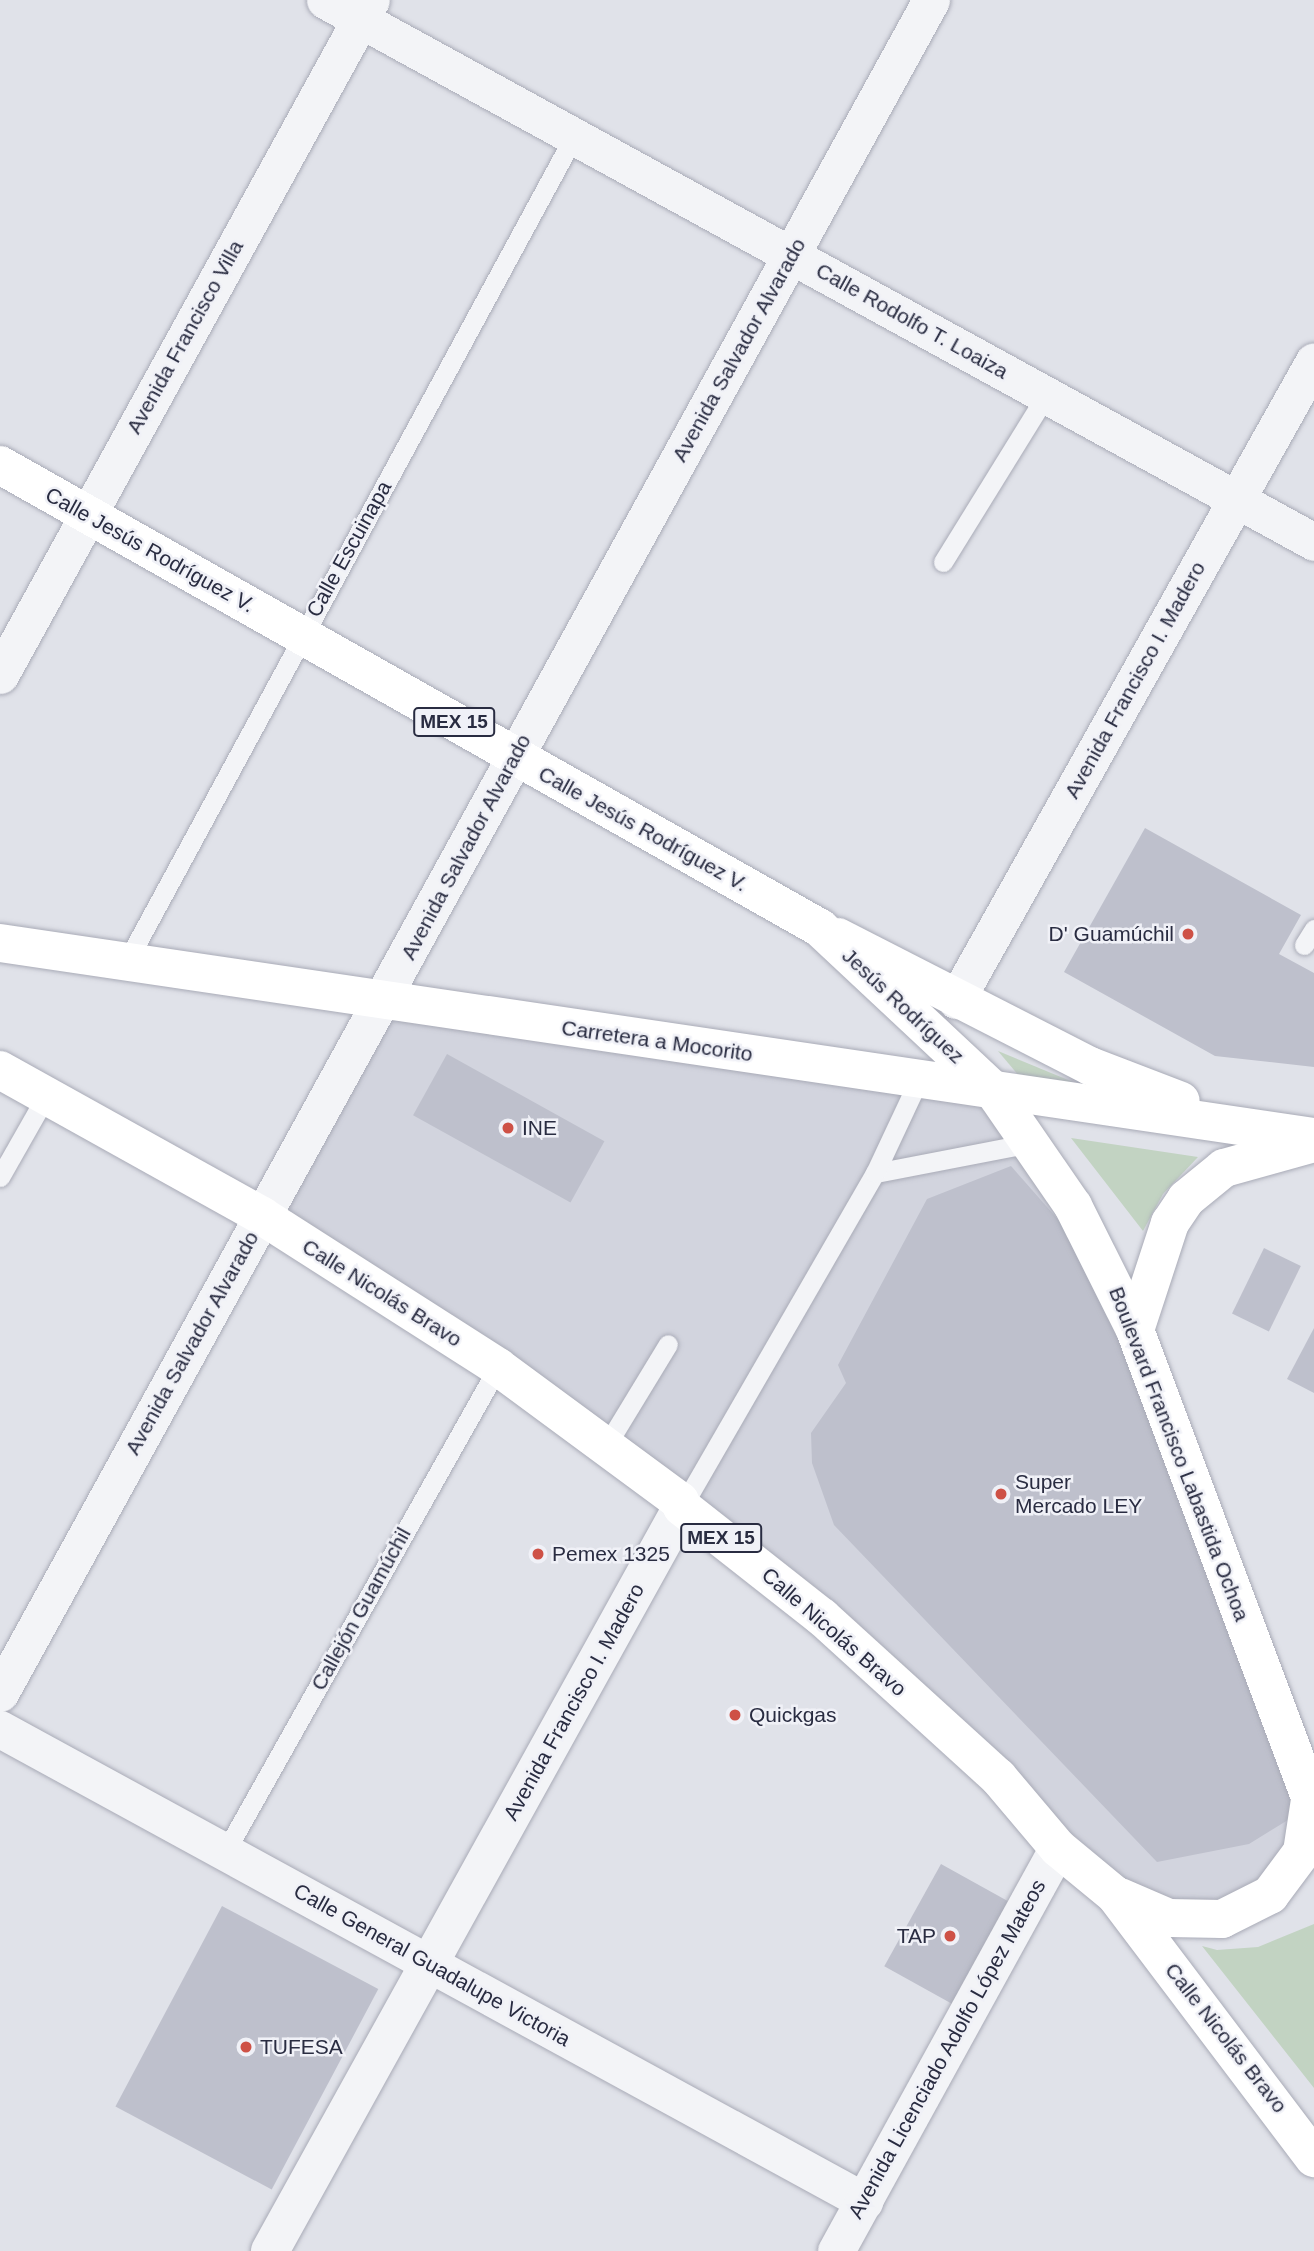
<!DOCTYPE html>
<html>
<head>
<meta charset="utf-8">
<style>
  body { margin:0 }
  #map { position:relative; width:1314px; height:2251px; overflow:hidden; background:#e0e2e9; font-family:Arial,sans-serif }
  div>[style] { position:absolute }
  .built>* { inset:0; background:#d2d4de }
  .green>* { inset:0; background:#c2d3c2 }
  .building>* { inset:0; background:#bec0cc; transform-origin:0 0 }
  .roads { filter:drop-shadow(0 0 2px #a9abb7) drop-shadow(0 0 2px #a9abb7) }
  .service>* { height:19px; margin:-9.5px; padding:0 9.5px; transform-origin:9.5px; border-radius:9.5px; background:#f3f4f7 }
  .minor>* { height:37px; margin:-18.5px; padding:0 18.5px; transform-origin:18.5px; border-radius:18.5px; background:#f3f4f7 }
  .tertiary>* { height:38px; margin:-19px; padding:0 19px; transform-origin:19px; border-radius:19px; background:#f3f4f7 }
  .secondary>* { height:38px; margin:-19px; padding:0 19px; transform-origin:19px; border-radius:19px; background:#fff }
  .primary>* { height:38px; margin:-19px; padding:0 19px; transform-origin:19px; border-radius:19px; background:#fff }
  .dots>* { width:19px; height:19px; translate:-50% -50%; box-sizing:border-box; border:4px solid #f0f1f7; border-radius:50% }
  span { translate:-50% -50%; white-space:nowrap; text-align:center; line-height:1.15; -webkit-text-stroke:5px #f0f1f7; paint-order:stroke }
  .shield-label span { padding:2px 5px; background:#f0f1f7; border:2px solid; border-radius:5px; -webkit-text-stroke-width:0 }
  .shield-label { font-size:19px; color:#292c41; font-weight:700 }
  .street-label { font-size:21px; color:#292c41 }
  .poi-label { font-size:21px; color:#292c41 }
  .right { translate:-100% -50%; text-align:right }
  .left { translate:0 -50%; text-align:left }
</style>
</head>
<body>
<div id="map">
  <div class="built">
    <div style="clip-path:polygon(383px 1001px,1002px 1105px,1152px 1325px,1314px 1751px,1314px 1835px,1278px 1884px,1201px 1905px,1128px 1890px,1091px 1850px,682px 1507px,262px 1216px)"></div>
  </div>
  <div class="green">
    <div style="clip-path:polygon(998px 1051px,1119px 1101px,1029px 1088px)"></div>
    <div style="clip-path:polygon(1071px 1138px,1198px 1157px,1163px 1194px,1143px 1231px)"></div>
    <div style="clip-path:polygon(1314px 1924px,1314px 2088px,1202px 1946px,1217px 1950px,1258px 1947px)"></div>
  </div>
  <div class="building">
    <div style="clip-path:polygon(1145px 828px,1301px 915px,1279px 954px,1314px 973px,1314px 1067px,1215px 1056px,1064px 972px)"></div>
    <div style="left:447px;top:1054px;width:180px;height:70px;rotate:29deg"></div>
    <div style="clip-path:polygon(1011px 1166px,1069px 1232px,1095px 1274px,1301px 1812px,1249px 1844px,1157px 1862px,834px 1525px,812px 1463px,811px 1433px,846px 1383px,838px 1365px,927px 1199px)"></div>
    <div style="left:1264px;top:1248px;width:41px;height:73px;rotate:26deg"></div>
    <div style="clip-path:polygon(1314px 1328px,1314px 1393px,1287px 1379px)"></div>
    <div style="left:941px;top:1864px;width:85px;height:117px;rotate:29deg"></div>
    <div style="left:222px;top:1906px;width:177px;height:227px;rotate:28deg"></div>
  </div>
  <div class="roads">
    <div class="service">
      <div style="left:943px;top:562px;width:196px;rotate:-58.3deg"></div>
      <div style="left:1304px;top:945px;width:19px;rotate:-58deg"></div>
      <div style="left:126px;top:963px;width:941px;rotate:-61.55deg"></div>
      <div style="left:875px;top:1173px;width:159px;rotate:-10.9deg"></div>
      <div style="left:0;top:1177px;width:93px;rotate:-60.4deg"></div>
      <div style="left:606px;top:1446px;width:119px;rotate:-58.7deg"></div>
      <div style="left:682px;top:1507px;width:386px;rotate:-60deg"></div>
      <div style="left:875px;top:1173px;width:104px;rotate:-64.9deg"></div>
      <div style="left:225px;top:1852px;width:557px;rotate:-60.63deg"></div>
    </div>
    <div class="minor">
      <div style="left:325px;top:0;width:1128px;rotate:28.72deg"></div>
      <div style="left:0;top:675px;width:770px;rotate:-61.21deg"></div>
      <div style="left:956px;top:1000px;width:732px;rotate:-60.74deg"></div>
      <div style="left:0;top:1693px;width:1932px;rotate:-61.19deg"></div>
      <div style="left:0;top:1729px;width:985px;rotate:28.65deg"></div>
      <div style="left:836px;top:2251px;width:460px;rotate:-61.2deg"></div>
    </div>
    <div class="tertiary">
      <div style="left:270px;top:2251px;width:850px;rotate:-61.02deg"></div>
    </div>
    <div class="secondary">
      <div style="left:838px;top:937px;width:283px;rotate:27.1deg"></div>
      <div style="left:1090px;top:1066px;width:97px;rotate:21deg"></div>
      <div style="left:0;top:943px;width:1328px;rotate:8.4deg"></div>
    </div>
    <div class="primary">
      <div style="left:0;top:465px;width:942px;rotate:29.45deg"></div>
      <div style="left:820px;top:928px;width:237px;rotate:43.1deg"></div>
      <div style="left:993px;top:1090px;width:141px;rotate:55.4deg"></div>
      <div style="left:1073px;top:1206px;width:139px;rotate:63.4deg"></div>
      <div style="left:1135px;top:1330px;width:510px;rotate:69.47deg"></div>
      <div style="left:0;top:1070px;width:300px;rotate:29.1deg"></div>
      <div style="left:262px;top:1216px;width:280px;rotate:32.6deg"></div>
      <div style="left:498px;top:1367px;width:226px;rotate:36.4deg"></div>
      <div style="left:680px;top:1501px;width:6px;rotate:72deg"></div>
      <div style="left:682px;top:1507px;width:178px;rotate:38.2deg"></div>
      <div style="left:822px;top:1617px;width:238px;rotate:42.3deg"></div>
      <div style="left:998px;top:1777px;width:93px;rotate:49.8deg"></div>
      <div style="left:1058px;top:1848px;width:74px;rotate:39.5deg"></div>
      <div style="left:1115px;top:1895px;width:330px;rotate:52.9deg"></div>
      <div style="left:1135px;top:1330px;width:113px;rotate:-71.9deg"></div>
      <div style="left:1170px;top:1223px;width:29px;rotate:-56deg"></div>
      <div style="left:1186px;top:1199px;width:49px;rotate:-39.2deg"></div>
      <div style="left:1224px;top:1168px;width:93px;rotate:-15.5deg"></div>
      <div style="left:1120px;top:1897px;width:53px;rotate:23.2deg"></div>
      <div style="left:1169px;top:1918px;width:53px;rotate:1.1deg"></div>
      <div style="left:1222px;top:1919px;width:54px;rotate:-26.6deg"></div>
      <div style="left:1270px;top:1895px;width:54px;rotate:-53.3deg"></div>
      <div style="left:1302px;top:1852px;width:53px;rotate:-81.3deg"></div>
    </div>
  </div>
  <div class="dots">
    <div style="left:1188px;top:934px;background:#ce5146"></div>
    <div style="left:508px;top:1128px;background:#ce5146"></div>
    <div style="left:1001px;top:1494px;background:#ce5146"></div>
    <div style="left:538px;top:1554px;background:#ce5146"></div>
    <div style="left:735px;top:1715px;background:#ce5146"></div>
    <div style="left:950px;top:1936px;background:#ce5146"></div>
    <div style="left:246px;top:2047px;background:#ce5146"></div>
  </div>
  <div class="shield-label">
    <span style="left:454px;top:722px">MEX 15</span>
    <span style="left:721px;top:1538px">MEX 15</span>
  </div>
  <div class="street-label">
    <span style="left:912px;top:321px;rotate:29deg">Calle Rodolfo T. Loaiza</span>
    <span style="left:185px;top:337px;rotate:-61deg">Avenida Francisco Villa</span>
    <span style="left:739px;top:350px;rotate:-61deg">Avenida Salvador Alvarado</span>
    <span style="left:349px;top:549px;rotate:-61deg">Calle Escuinapa</span>
    <span style="left:150px;top:550px;rotate:29deg">Calle Jesús Rodríguez V.</span>
    <span style="left:1135px;top:680px;rotate:-61deg">Avenida Francisco I. Madero</span>
    <span style="left:643px;top:829px;rotate:29deg">Calle Jesús Rodríguez V.</span>
    <span style="left:466px;top:847px;rotate:-62deg">Avenida Salvador Alvarado</span>
    <span style="left:903px;top:1006px;rotate:43deg">Jesús Rodríguez</span>
    <span style="left:657px;top:1041px;rotate:8deg">Carretera a Mocorito</span>
    <span style="left:382px;top:1293px;rotate:32deg">Calle Nicolás Bravo</span>
    <span style="left:192px;top:1343px;rotate:-61deg">Avenida Salvador Alvarado</span>
    <span style="left:1179px;top:1454px;rotate:69deg">Boulevard Francisco Labastida Ochoa</span>
    <span style="left:361px;top:1609px;rotate:-61deg">Callejón Guamúchil</span>
    <span style="left:834px;top:1632px;rotate:41deg">Calle Nicolás Bravo</span>
    <span style="left:574px;top:1702px;rotate:-61deg">Avenida Francisco I. Madero</span>
    <span style="left:432px;top:1965px;rotate:29deg">Calle General Guadalupe Victoria</span>
    <span style="left:1226px;top:2038px;rotate:52deg">Calle Nicolás Bravo</span>
    <span style="left:947px;top:2049px;rotate:-61deg">Avenida Licenciado Adolfo López Mateos</span>
  </div>
  <div class="poi-label">
    <span class="right" style="left:1174px;top:934px">D' Guamúchil</span>
    <span class="left" style="left:522px;top:1128px">INE</span>
    <span class="left" style="left:1015px;top:1494px">Super<br>Mercado LEY</span>
    <span class="left" style="left:552px;top:1554px">Pemex 1325</span>
    <span class="left" style="left:749px;top:1715px">Quickgas</span>
    <span class="right" style="left:936px;top:1936px">TAP</span>
    <span class="left" style="left:260px;top:2047px">TUFESA</span>
  </div>
</div>
</body>
</html>
